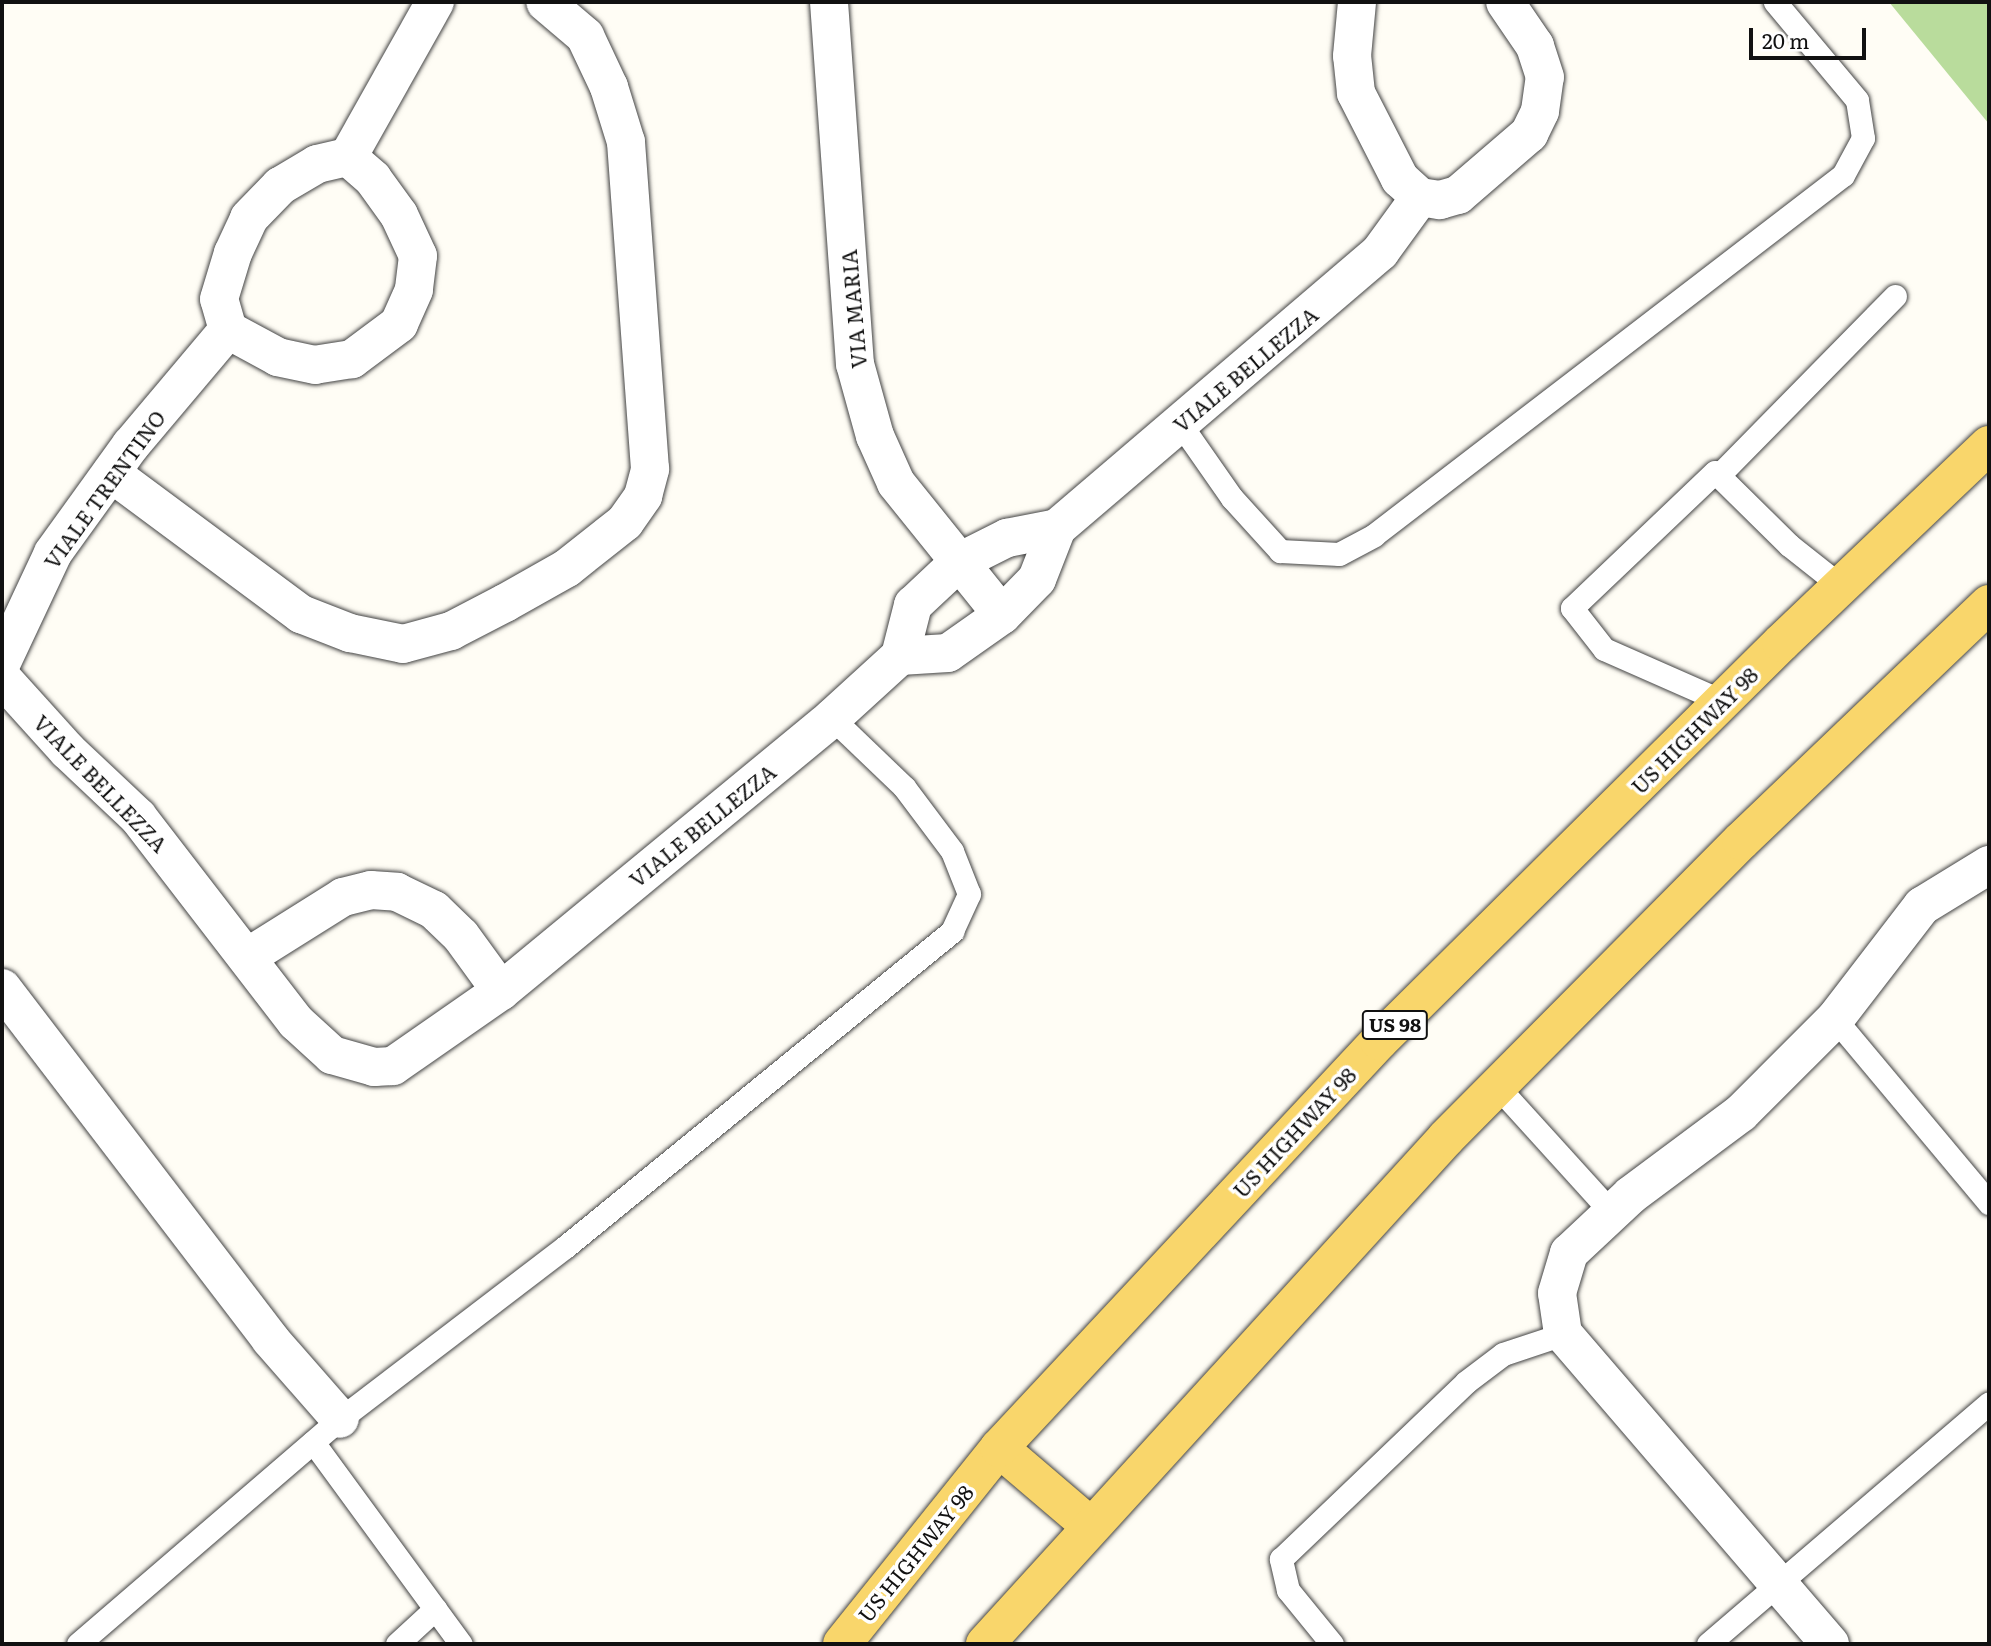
<!DOCTYPE html>
<html>
<head>
<meta charset="utf-8">
<style>
  body { margin:0 }
  #map { position:relative; width:1991px; height:1646px; overflow:hidden; background:#fffdf5; font-family:Literata,serif }
  div>[style] { position:absolute }
  .forest>* { inset:0; background:#b9dc9c }
  .roads { filter:drop-shadow(0 0 2px #444) drop-shadow(0 0 2px #444) }
  .service>* { height:23px; margin:-11.5px; padding:0 11.5px; transform-origin:11.5px; border-radius:11.5px; background:#fff }
  .minor>* { height:38px; margin:-19px; padding:0 19px; transform-origin:19px; border-radius:19px; background:#fff }
  .primary>* { height:38px; margin:-19px; padding:0 19px; transform-origin:19px; border-radius:19px; background:#f9d66b }
  span { translate:-50% -50%; white-space:nowrap; text-align:center; line-height:1.15; -webkit-text-stroke:7px #fff; paint-order:stroke }
  .shield-label span { padding:2px 5px; background:#fff; border:2px solid; border-radius:5px; -webkit-text-stroke-width:0 }
  .shield-label { font-size:19px; color:#111; font-weight:700 }
  .street-label { font-size:21px; color:#111 }
  .frame { position:absolute; inset:0; border:4px solid #111; pointer-events:none }
  .scale { position:absolute; left:1749px; top:28px; width:117px; height:32px; box-sizing:border-box; border:4px solid #111; border-top:0; padding-left:9px; font-size:21px; line-height:24px; white-space:nowrap; color:#111; -webkit-text-stroke:5px #fff; paint-order:stroke }
</style>
</head>
<body>
<div id="map">
  <div class="forest">
    <div style="clip-path:polygon(1889px 2px,1989px 2px,1989px 124px)"></div>
  </div>
  <div class="roads">
    <div class="service">
      <div style="left:1181px;top:425px;width:89px;rotate:55.1deg"></div>
      <div style="left:1232px;top:498px;width:72px;rotate:47.8deg"></div>
      <div style="left:1280px;top:551px;width:59px;rotate:2.9deg"></div>
      <div style="left:1339px;top:554px;width:40px;rotate:-28deg"></div>
      <div style="left:1374px;top:535px;width:591px;rotate:-37.51deg"></div>
      <div style="left:1843px;top:175px;width:42px;rotate:-61.6deg"></div>
      <div style="left:1863px;top:138px;width:38px;rotate:-99deg"></div>
      <div style="left:1857px;top:100px;width:128px;rotate:-129.9deg"></div>
      <div style="left:1719px;top:475px;width:251px;rotate:-45.5deg"></div>
      <div style="left:1722px;top:701px;width:129px;rotate:-156.2deg"></div>
      <div style="left:1604px;top:649px;width:52px;rotate:-128deg"></div>
      <div style="left:1572px;top:608px;width:197px;rotate:-43.6deg"></div>
      <div style="left:1715px;top:472px;width:104px;rotate:44.6deg"></div>
      <div style="left:1789px;top:545px;width:66px;rotate:38.3deg"></div>
      <div style="left:1835px;top:1019px;width:240px;rotate:50.1deg"></div>
      <div style="left:1497px;top:1086px;width:171px;rotate:47.8deg"></div>
      <div style="left:313px;top:1442px;width:250px;rotate:53.8deg"></div>
      <div style="left:78px;top:1644px;width:345px;rotate:-40.7deg"></div>
      <div style="left:340px;top:1419px;width:283px;rotate:-37.4deg"></div>
      <div style="left:565px;top:1247px;width:500px;rotate:-39.2deg"></div>
      <div style="left:952px;top:931px;width:41px;rotate:-65.3deg"></div>
      <div style="left:969px;top:894px;width:46px;rotate:-111.6deg"></div>
      <div style="left:952px;top:851px;width:80px;rotate:-126.9deg"></div>
      <div style="left:904px;top:787px;width:100px;rotate:-136.2deg"></div>
      <div style="left:397px;top:1644px;width:52px;rotate:-42.6deg"></div>
      <div style="left:1332px;top:1644px;width:70px;rotate:-129.2deg"></div>
      <div style="left:1288px;top:1590px;width:32px;rotate:-103deg"></div>
      <div style="left:1281px;top:1559px;width:256px;rotate:-43.7deg"></div>
      <div style="left:1466px;top:1382px;width:46px;rotate:-37.1deg"></div>
      <div style="left:1503px;top:1354px;width:63px;rotate:-18.4deg"></div>
      <div style="left:1708px;top:1644px;width:370px;rotate:-40.6deg"></div>
    </div>
    <div class="minor">
      <div style="left:829px;top:2px;width:363px;rotate:85.9deg"></div>
      <div style="left:855px;top:364px;width:75px;rotate:74.5deg"></div>
      <div style="left:875px;top:436px;width:51px;rotate:65.9deg"></div>
      <div style="left:896px;top:483px;width:169px;rotate:51.2deg"></div>
      <div style="left:348px;top:157px;width:33px;rotate:41deg"></div>
      <div style="left:373px;top:179px;width:44px;rotate:54.2deg"></div>
      <div style="left:399px;top:215px;width:45px;rotate:65.1deg"></div>
      <div style="left:418px;top:256px;width:34px;rotate:97deg"></div>
      <div style="left:414px;top:290px;width:37px;rotate:114deg"></div>
      <div style="left:399px;top:324px;width:59px;rotate:143.3deg"></div>
      <div style="left:352px;top:359px;width:37px;rotate:171deg"></div>
      <div style="left:315px;top:365px;width:38px;rotate:-168deg"></div>
      <div style="left:278px;top:357px;width:57px;rotate:-151.6deg"></div>
      <div style="left:228px;top:330px;width:32px;rotate:-106deg"></div>
      <div style="left:219px;top:299px;width:48px;rotate:-73.1deg"></div>
      <div style="left:233px;top:253px;width:38px;rotate:-65deg"></div>
      <div style="left:249px;top:218px;width:45px;rotate:-45.9deg"></div>
      <div style="left:280px;top:186px;width:43px;rotate:-30.7deg"></div>
      <div style="left:317px;top:164px;width:32px;rotate:-13deg"></div>
      <div style="left:348px;top:157px;width:178px;rotate:-60.7deg"></div>
      <div style="left:1420px;top:197px;width:20px;rotate:9deg"></div>
      <div style="left:1440px;top:200px;width:19px;rotate:-16deg"></div>
      <div style="left:1458px;top:195px;width:94px;rotate:-40.7deg"></div>
      <div style="left:1529px;top:134px;width:25px;rotate:-64deg"></div>
      <div style="left:1540px;top:111px;width:34px;rotate:-82deg"></div>
      <div style="left:1545px;top:77px;width:33px;rotate:-108deg"></div>
      <div style="left:1535px;top:46px;width:53px;rotate:-124.3deg"></div>
      <div style="left:111px;top:473px;width:237px;rotate:36.6deg"></div>
      <div style="left:301px;top:614px;width:53px;rotate:21.2deg"></div>
      <div style="left:350px;top:633px;width:54px;rotate:11.7deg"></div>
      <div style="left:403px;top:644px;width:50px;rotate:-15.2deg"></div>
      <div style="left:451px;top:631px;width:61px;rotate:-27.4deg"></div>
      <div style="left:505px;top:603px;width:71px;rotate:-29.4deg"></div>
      <div style="left:567px;top:568px;width:74px;rotate:-38.4deg"></div>
      <div style="left:625px;top:522px;width:32px;rotate:-55deg"></div>
      <div style="left:643px;top:496px;width:28px;rotate:-75deg"></div>
      <div style="left:650px;top:469px;width:328px;rotate:-94.2deg"></div>
      <div style="left:626px;top:142px;width:58px;rotate:-107.2deg"></div>
      <div style="left:609px;top:87px;width:56px;rotate:-115.2deg"></div>
      <div style="left:585px;top:36px;width:52px;rotate:-139.6deg"></div>
      <div style="left:900px;top:656px;width:48px;rotate:-3.6deg"></div>
      <div style="left:948px;top:653px;width:66px;rotate:-35.1deg"></div>
      <div style="left:1002px;top:615px;width:50px;rotate:-45.8deg"></div>
      <div style="left:1037px;top:579px;width:55px;rotate:-68.6deg"></div>
      <div style="left:2px;top:662px;width:120px;rotate:-64.9deg"></div>
      <div style="left:53px;top:553px;width:133px;rotate:-54.2deg"></div>
      <div style="left:131px;top:445px;width:150px;rotate:-49.9deg"></div>
      <div style="left:2px;top:678px;width:98px;rotate:47.9deg"></div>
      <div style="left:68px;top:751px;width:96px;rotate:43.3deg"></div>
      <div style="left:138px;top:817px;width:259px;rotate:52.4deg"></div>
      <div style="left:296px;top:1022px;width:49px;rotate:42.5deg"></div>
      <div style="left:332px;top:1055px;width:44px;rotate:15.9deg"></div>
      <div style="left:374px;top:1067px;width:19px;rotate:-3deg"></div>
      <div style="left:393px;top:1066px;width:131px;rotate:-34.8deg"></div>
      <div style="left:501px;top:991px;width:429px;rotate:-39.5deg"></div>
      <div style="left:832px;top:718px;width:92px;rotate:-42.4deg"></div>
      <div style="left:900px;top:656px;width:53px;rotate:-75.7deg"></div>
      <div style="left:913px;top:605px;width:63px;rotate:-43.1deg"></div>
      <div style="left:959px;top:562px;width:54px;rotate:-26.6deg"></div>
      <div style="left:1007px;top:538px;width:51px;rotate:-11.3deg"></div>
      <div style="left:1057px;top:528px;width:425px;rotate:-40.5deg"></div>
      <div style="left:1380px;top:252px;width:68px;rotate:-54deg"></div>
      <div style="left:1420px;top:197px;width:27px;rotate:-138deg"></div>
      <div style="left:1400px;top:179px;width:97px;rotate:-117.1deg"></div>
      <div style="left:1356px;top:93px;width:37px;rotate:-96deg"></div>
      <div style="left:1352px;top:56px;width:54px;rotate:-84.7deg"></div>
      <div style="left:249px;top:956px;width:111px;rotate:-32.1deg"></div>
      <div style="left:343px;top:897px;width:29px;rotate:-14deg"></div>
      <div style="left:371px;top:890px;width:26px;rotate:4deg"></div>
      <div style="left:397px;top:892px;width:41px;rotate:25.9deg"></div>
      <div style="left:434px;top:910px;width:37px;rotate:44deg"></div>
      <div style="left:461px;top:936px;width:68px;rotate:54deg"></div>
      <div style="left:2px;top:988px;width:442px;rotate:52.6deg"></div>
      <div style="left:270px;top:1339px;width:106px;rotate:48.8deg"></div>
      <div style="left:1830px;top:1644px;width:409px;rotate:-130.7deg"></div>
      <div style="left:1563px;top:1334px;width:41px;rotate:-98.3deg"></div>
      <div style="left:1557px;top:1293px;width:42px;rotate:-73.3deg"></div>
      <div style="left:1569px;top:1253px;width:85px;rotate:-43.1deg"></div>
      <div style="left:1631px;top:1195px;width:137px;rotate:-36.7deg"></div>
      <div style="left:1741px;top:1113px;width:133px;rotate:-45deg"></div>
      <div style="left:1835px;top:1019px;width:143px;rotate:-52.4deg"></div>
      <div style="left:1922px;top:906px;width:79px;rotate:-31.5deg"></div>
    </div>
    <div class="primary">
      <div style="left:999px;top:1448px;width:118px;rotate:40.5deg"></div>
      <div style="left:842px;top:1644px;width:251px;rotate:-51.3deg"></div>
      <div style="left:999px;top:1448px;width:557px;rotate:-46.96deg"></div>
      <div style="left:1379px;top:1041px;width:566px;rotate:-44.71deg"></div>
      <div style="left:1781px;top:643px;width:287px;rotate:-43.6deg"></div>
      <div style="left:985px;top:1644px;width:685px;rotate:-47.66deg"></div>
      <div style="left:1446px;top:1138px;width:419px;rotate:-45.2deg"></div>
      <div style="left:1741px;top:841px;width:343px;rotate:-43.7deg"></div>
    </div>
  </div>
  <div class="shield-label">
    <span style="left:1395px;top:1025px">US 98</span>
  </div>
  <div class="street-label">
    <span style="left:853px;top:309px;rotate:-95deg">VIA MARIA</span>
    <span style="left:1245px;top:369px;rotate:-40deg">VIALE BELLEZZA</span>
    <span style="left:104px;top:489px;rotate:-54deg">VIALE TRENTINO</span>
    <span style="left:1694px;top:730px;rotate:-45deg">US HIGHWAY 98</span>
    <span style="left:101px;top:783px;rotate:46deg">VIALE BELLEZZA</span>
    <span style="left:702px;top:825px;rotate:-39deg">VIALE BELLEZZA</span>
    <span style="left:1294px;top:1132px;rotate:-47deg">US HIGHWAY 98</span>
    <span style="left:915px;top:1553px;rotate:-51deg">US HIGHWAY 98</span>
  </div>
  <div class="frame"></div>
  <div class="scale">20 m</div>
</div>
</body>
</html>
